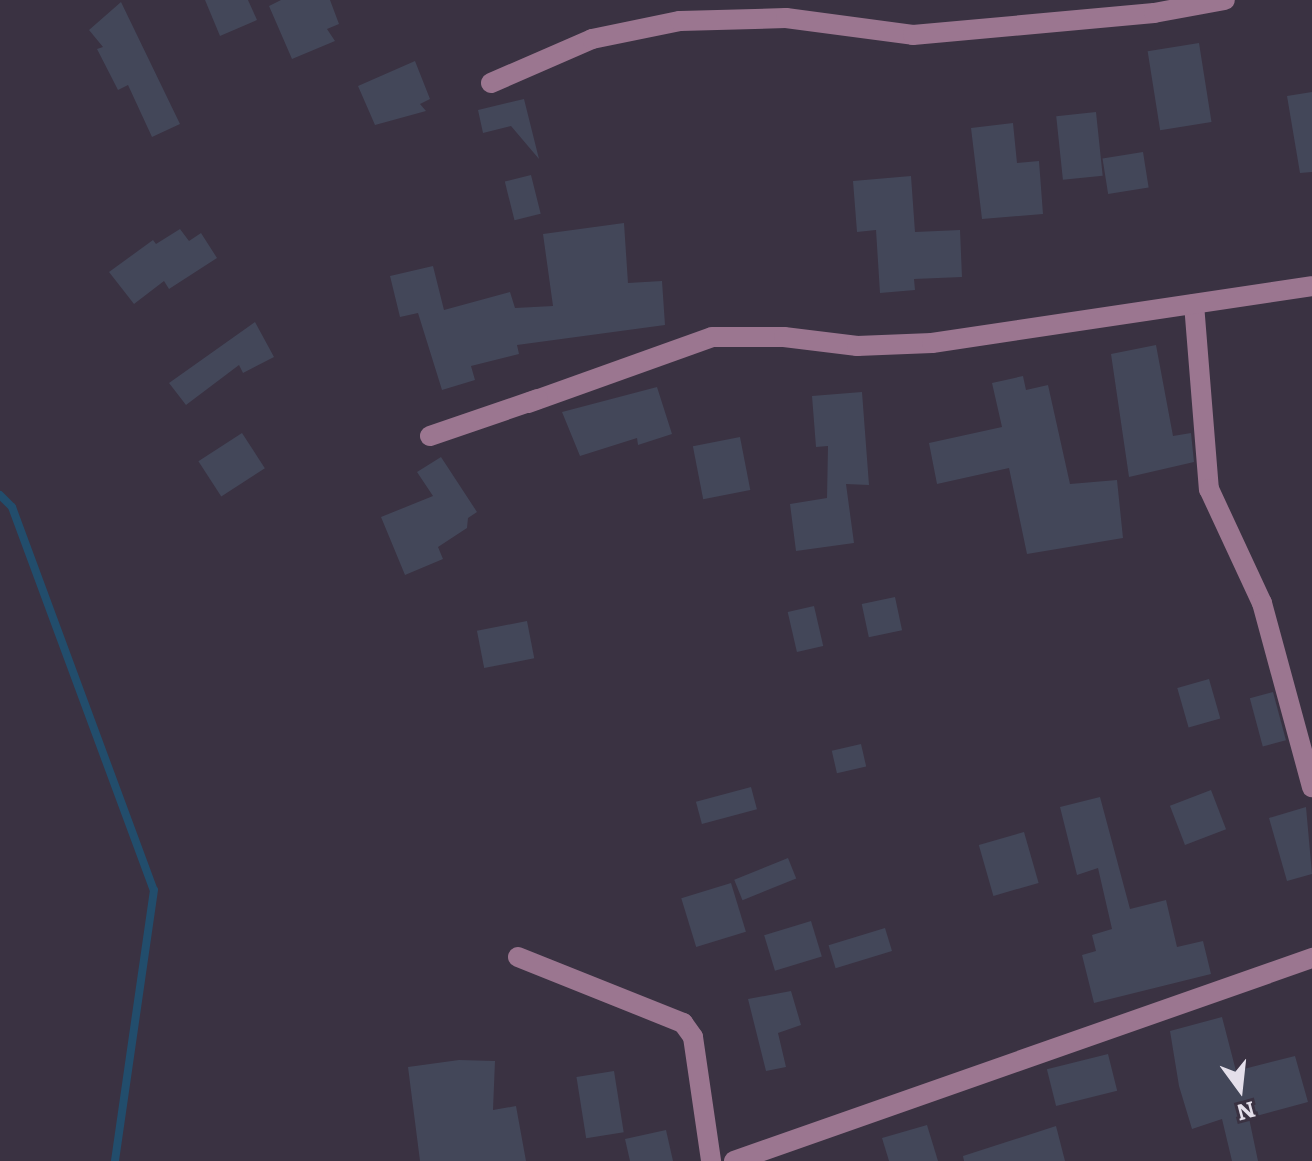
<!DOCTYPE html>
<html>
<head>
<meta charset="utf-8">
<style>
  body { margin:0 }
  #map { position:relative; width:1312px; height:1161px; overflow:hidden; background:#3a3242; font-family:Literata,serif }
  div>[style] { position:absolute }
  .stream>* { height:8px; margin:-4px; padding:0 4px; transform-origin:4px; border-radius:4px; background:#224d6c }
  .building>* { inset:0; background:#434759; transform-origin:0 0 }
  .minor>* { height:20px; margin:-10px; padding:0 10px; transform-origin:10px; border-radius:10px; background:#9b7690 }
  span { translate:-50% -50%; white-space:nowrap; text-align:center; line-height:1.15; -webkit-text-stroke:8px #3a3242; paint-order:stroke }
  .north { position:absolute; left:1200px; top:1049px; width:80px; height:80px; -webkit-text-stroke:6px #3a3242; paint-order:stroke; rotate:165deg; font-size:22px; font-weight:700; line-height:32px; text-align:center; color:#e4dfea }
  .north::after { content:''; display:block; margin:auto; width:28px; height:36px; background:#e4dfea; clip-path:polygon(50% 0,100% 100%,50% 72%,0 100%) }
</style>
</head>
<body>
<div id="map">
  <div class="stream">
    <div style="left:0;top:495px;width:17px;rotate:45deg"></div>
    <div style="left:12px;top:507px;width:408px;rotate:69.7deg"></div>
    <div style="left:154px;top:890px;width:274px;rotate:98.2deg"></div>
  </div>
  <div class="building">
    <div style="clip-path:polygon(205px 0,248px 0,257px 20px,220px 36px)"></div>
    <div style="clip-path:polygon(281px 0,330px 0,339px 24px,327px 29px,335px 41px,292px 59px,269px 6px)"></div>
    <div style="clip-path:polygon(121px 2px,180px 124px,152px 137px,128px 85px,118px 90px,97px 49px,103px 47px,89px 30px)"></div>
    <div style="left:1199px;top:43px;width:80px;height:52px;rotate:81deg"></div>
    <div style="clip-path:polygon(415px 61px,430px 99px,420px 104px,426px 111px,375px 125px,358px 86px)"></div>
    <div style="clip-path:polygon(1312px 92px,1312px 172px,1300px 173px,1287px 96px)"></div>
    <div style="clip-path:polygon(524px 99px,539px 159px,511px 126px,483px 133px,478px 110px)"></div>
    <div style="left:1096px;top:112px;width:64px;height:40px;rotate:84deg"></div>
    <div style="clip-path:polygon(1013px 123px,1017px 163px,1039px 161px,1043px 214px,982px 219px,971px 128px)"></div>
    <div style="left:1143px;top:152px;width:36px;height:41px;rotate:81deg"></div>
    <div style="left:531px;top:175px;width:40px;height:27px;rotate:76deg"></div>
    <div style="clip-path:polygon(911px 176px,915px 232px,960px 230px,962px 277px,914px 279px,915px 290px,880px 293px,876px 230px,857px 232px,853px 181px)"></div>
    <div style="clip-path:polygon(624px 223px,628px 283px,662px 281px,665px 325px,517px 345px,519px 354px,471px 366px,475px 380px,442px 390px,418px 313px,400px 317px,390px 276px,433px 266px,444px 310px,510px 292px,515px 308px,553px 306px,543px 234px)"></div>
    <div style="clip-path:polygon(180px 229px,189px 241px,201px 233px,217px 258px,169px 289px,164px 281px,134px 304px,109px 272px,153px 240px,156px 244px)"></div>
    <div style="clip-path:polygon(255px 322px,274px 357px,243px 373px,239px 365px,186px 405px,169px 383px)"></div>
    <div style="clip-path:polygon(1156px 345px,1173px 436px,1191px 433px,1194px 462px,1129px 477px,1111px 354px)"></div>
    <div style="clip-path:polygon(1023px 376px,1026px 390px,1048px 385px,1070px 484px,1117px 480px,1123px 538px,1027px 554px,1009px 468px,937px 484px,929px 443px,1002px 427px,992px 383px)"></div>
    <div style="clip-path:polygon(657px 387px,672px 434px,638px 445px,637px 438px,580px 456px,562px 412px)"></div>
    <div style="clip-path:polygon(862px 392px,869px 485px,846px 484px,854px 543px,796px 551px,790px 504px,827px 498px,828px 446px,816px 447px,812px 396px)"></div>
    <div style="left:242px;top:433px;width:42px;height:52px;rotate:57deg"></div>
    <div style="left:740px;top:437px;width:54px;height:48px;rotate:79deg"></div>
    <div style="clip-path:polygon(441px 457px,477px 512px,468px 518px,467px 528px,438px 547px,443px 559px,405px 575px,381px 517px,433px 496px,417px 472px)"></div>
    <div style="left:895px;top:597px;width:34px;height:34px;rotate:78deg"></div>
    <div style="left:814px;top:606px;width:41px;height:27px;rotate:77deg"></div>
    <div style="left:527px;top:621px;width:38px;height:51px;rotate:79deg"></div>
    <div style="left:1209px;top:679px;width:41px;height:33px;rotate:74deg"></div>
    <div style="left:1273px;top:692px;width:50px;height:24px;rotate:75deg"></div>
    <div style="left:861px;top:744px;width:23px;height:30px;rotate:77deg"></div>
    <div style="left:751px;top:787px;width:23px;height:57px;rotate:75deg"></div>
    <div style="left:1211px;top:790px;width:42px;height:44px;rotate:69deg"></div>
    <div style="clip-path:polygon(1100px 797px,1130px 909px,1166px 900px,1177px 947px,1203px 941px,1211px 974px,1094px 1003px,1082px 955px,1096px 951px,1092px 935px,1112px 929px,1098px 868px,1077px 875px,1060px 807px)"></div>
    <div style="clip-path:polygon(1306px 807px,1312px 874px,1287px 881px,1269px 818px)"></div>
    <div style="left:1024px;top:832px;width:53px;height:47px;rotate:74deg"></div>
    <div style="left:788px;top:858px;width:22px;height:58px;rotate:68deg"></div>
    <div style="left:731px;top:883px;width:51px;height:52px;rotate:73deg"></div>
    <div style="left:811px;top:921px;width:37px;height:49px;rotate:73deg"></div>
    <div style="left:885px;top:928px;width:24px;height:59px;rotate:73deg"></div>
    <div style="clip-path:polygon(791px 991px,801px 1025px,778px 1033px,786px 1067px,766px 1071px,748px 999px)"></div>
    <div style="clip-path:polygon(1222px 1017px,1236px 1071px,1295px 1056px,1308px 1102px,1249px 1118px,1258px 1161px,1232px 1161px,1222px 1119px,1192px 1129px,1179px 1086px,1170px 1031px)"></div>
    <div style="left:1108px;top:1054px;width:38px;height:63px;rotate:76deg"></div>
    <div style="clip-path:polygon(459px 1060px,495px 1061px,493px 1110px,516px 1106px,526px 1161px,420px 1161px,408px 1067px)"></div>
    <div style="left:614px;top:1071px;width:62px;height:38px;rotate:81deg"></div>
    <div style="clip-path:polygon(927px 1125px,938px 1161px,889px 1161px,882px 1138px)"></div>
    <div style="clip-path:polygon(1056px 1126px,1065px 1161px,964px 1161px,963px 1156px)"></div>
    <div style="clip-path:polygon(666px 1130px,673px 1161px,630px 1161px,625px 1139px)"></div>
  </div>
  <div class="minor">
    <div style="left:491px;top:83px;width:110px;rotate:-23.5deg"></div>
    <div style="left:592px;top:39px;width:90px;rotate:-11.6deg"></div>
    <div style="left:680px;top:21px;width:106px;rotate:-1.6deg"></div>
    <div style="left:786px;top:18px;width:128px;rotate:7.6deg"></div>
    <div style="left:913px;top:35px;width:242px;rotate:-5.2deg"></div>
    <div style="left:1154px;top:13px;width:72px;rotate:-10.4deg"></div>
    <div style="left:1194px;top:304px;width:186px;rotate:85.4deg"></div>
    <div style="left:1209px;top:489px;width:126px;rotate:65.1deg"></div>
    <div style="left:1262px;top:603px;width:191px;rotate:74.8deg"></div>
    <div style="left:528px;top:403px;width:195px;rotate:-19.7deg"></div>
    <div style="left:712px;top:337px;width:72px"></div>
    <div style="left:784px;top:337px;width:74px;rotate:7deg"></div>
    <div style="left:857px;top:346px;width:75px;rotate:-2.3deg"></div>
    <div style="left:932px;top:343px;width:384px;rotate:-8.5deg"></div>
    <div style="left:430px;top:436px;width:114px;rotate:-18.9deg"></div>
    <div style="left:518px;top:957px;width:178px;rotate:21.8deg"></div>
    <div style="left:683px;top:1023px;width:17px;rotate:54deg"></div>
    <div style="left:693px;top:1037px;width:125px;rotate:81.7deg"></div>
    <div style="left:734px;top:1161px;width:613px;rotate:-19.35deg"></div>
  </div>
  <div class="north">N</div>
</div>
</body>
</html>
